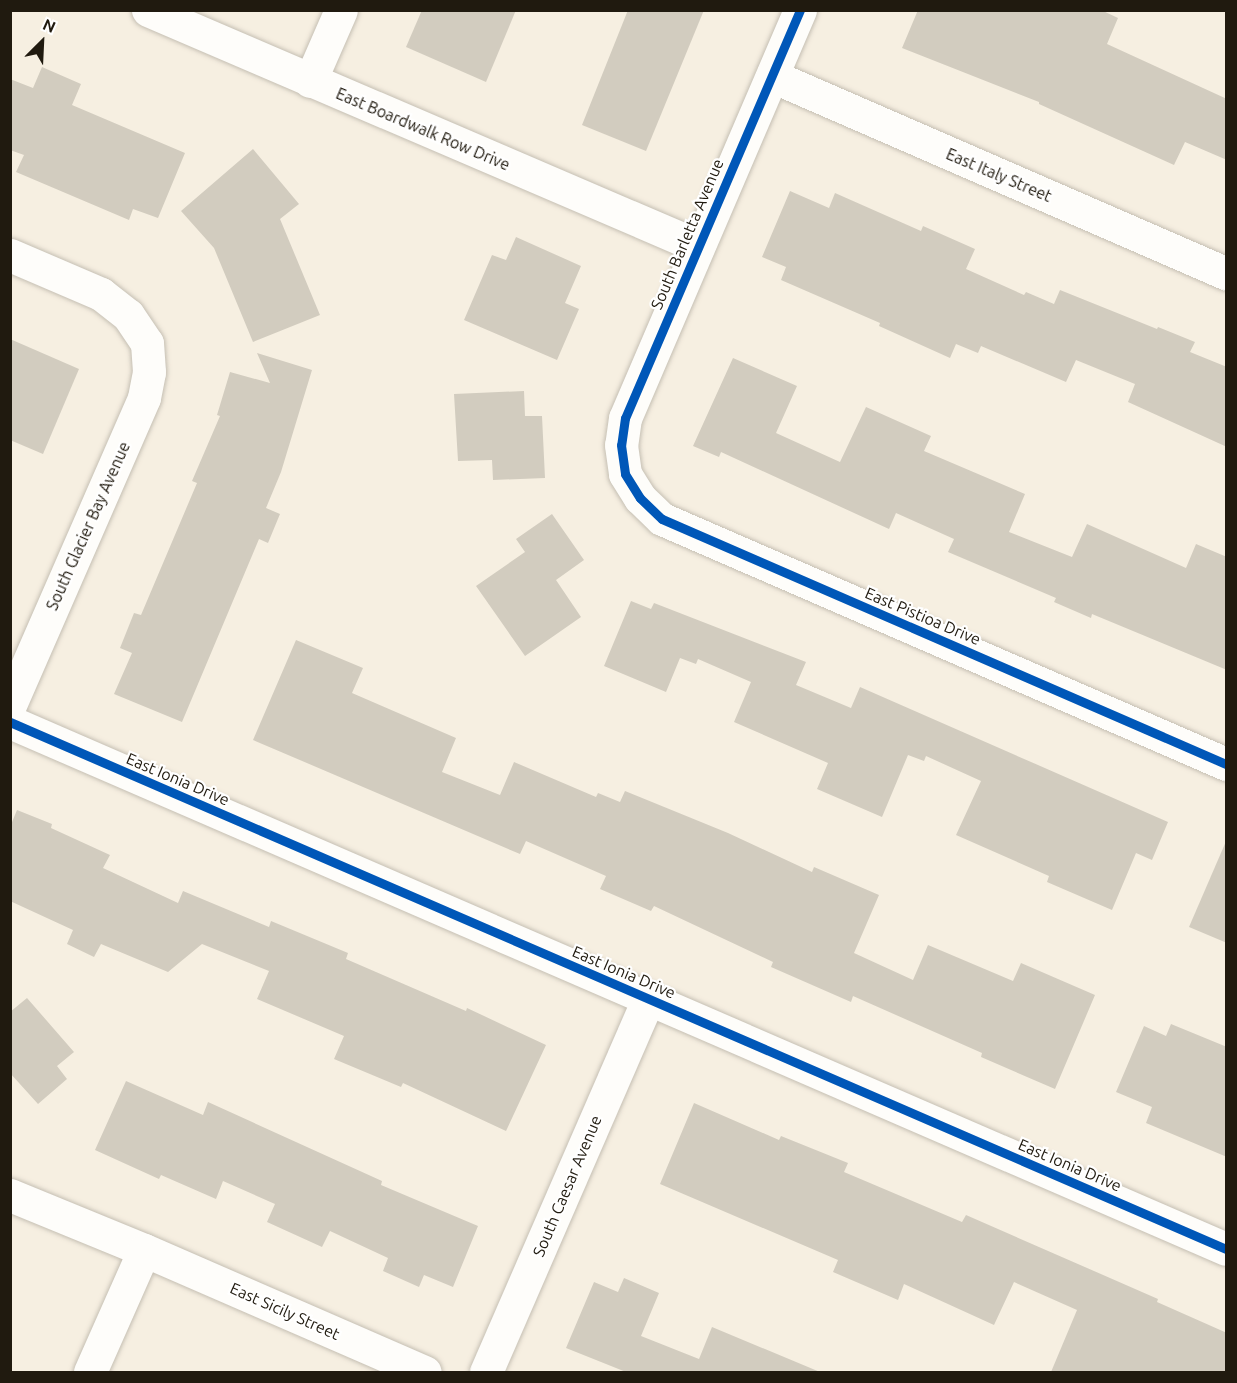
<!DOCTYPE html>
<html>
<head>
<meta charset="utf-8">
<style>
  body { margin:0 }
  #map { position:relative; width:1237px; height:1383px; overflow:hidden; background:#f6efe1; font-family:Ubuntu,sans-serif }
  div>[style] { position:absolute }
  .building>* { inset:0; background:#d2ccbf }
  .roads { filter:drop-shadow(0 0 2px #c5bfb3) drop-shadow(0 0 2px #c5bfb3) }
  .minor>* { height:33px; margin:-16.5px; padding:0 16.5px; transform-origin:16.5px; border-radius:16.5px; background:#fefdfa }
  .cycleway>* { height:9px; margin:-4.5px; padding:0 4.5px; transform-origin:4.5px; border-radius:4.5px; background:#0057b8 }
  span { translate:-50% -50%; white-space:nowrap; text-align:center; line-height:1.15; -webkit-text-stroke:4.5px #fff; paint-order:stroke }
  .street-label { font-size:16px; color:#201a0f }
  .frame { position:absolute; inset:0; border:12px solid #201a0f; pointer-events:none }
  .north { position:absolute; left:12px; top:12px; width:60px; height:60px; -webkit-text-stroke:4px #fff; paint-order:stroke; rotate:24deg; font-size:16px; font-weight:700; line-height:24px; text-align:center; color:#201a0f }
  .north::after { content:''; display:block; margin:auto; width:21px; height:27px; background:#201a0f; clip-path:polygon(50% 0,100% 100%,50% 72%,0 100%) }
</style>
</head>
<body>
<div id="map">
  <div class="building">
    <div style="clip-path:polygon(422px 10px,516px 10px,486px 82px,406px 47px)"></div>
    <div style="clip-path:polygon(628px 10px,704px 10px,646px 151px,582px 125px)"></div>
    <div style="clip-path:polygon(918px 10px,1101px 10px,1118px 18px,1107px 44px,1227px 99px,1227px 160px,1185px 142px,1174px 165px,1039px 104px,1039px 102px,902px 48px)"></div>
    <div style="clip-path:polygon(42px 67px,81px 84px,72px 105px,185px 153px,158px 218px,133px 209px,129px 220px,16px 172px,24px 155px,10px 150px,10px 79px,33px 88px)"></div>
    <div style="clip-path:polygon(253px 149px,299px 204px,280px 219px,320px 315px,253px 342px,214px 248px,181px 211px)"></div>
    <div style="clip-path:polygon(790px 191px,829px 208px,835px 193px,921px 231px,923px 226px,975px 249px,966px 269px,1024px 295px,1026px 292px,1054px 304px,1060px 290px,1157px 329px,1158px 327px,1195px 342px,1190px 352px,1227px 367px,1227px 447px,1128px 402px,1135px 384px,1076px 360px,1066px 382px,981px 346px,978px 353px,956px 344px,950px 358px,879px 326px,880px 323px,781px 280px,786px 267px,762px 257px)"></div>
    <div style="clip-path:polygon(516px 237px,581px 266px,565px 303px,579px 309px,557px 360px,464px 320px,492px 255px,506px 260px)"></div>
    <div style="clip-path:polygon(10px 339px,79px 369px,43px 454px,10px 440px)"></div>
    <div style="clip-path:polygon(257px 353px,312px 370px,281px 472px,266px 508px,280px 514px,268px 543px,259px 539px,182px 722px,114px 694px,132px 653px,120px 648px,134px 613px,141px 615px,197px 483px,192px 481px,220px 416px,217px 415px,230px 372px,270px 383px)"></div>
    <div style="clip-path:polygon(733px 358px,797px 386px,776px 433px,840px 462px,866px 407px,931px 436px,924px 451px,1025px 494px,1009px 532px,1072px 557px,1087px 524px,1186px 568px,1196px 544px,1227px 557px,1227px 670px,1092px 614px,1091px 618px,1054px 602px,1056px 598px,948px 552px,954px 539px,896px 513px,889px 529px,721px 452px,719px 457px,693px 446px)"></div>
    <div style="clip-path:polygon(524px 391px,525px 416px,542px 416px,545px 478px,493px 480px,492px 460px,458px 461px,454px 394px)"></div>
    <div style="clip-path:polygon(552px 514px,584px 560px,556px 580px,581px 617px,525px 656px,476px 586px,525px 552px,516px 539px)"></div>
    <div style="clip-path:polygon(631px 601px,651px 609px,654px 603px,806px 662px,796px 685px,851px 708px,860px 687px,1168px 822px,1152px 860px,1136px 853px,1112px 910px,1047px 882px,1049px 876px,956px 835px,981px 781px,926px 756px,924px 761px,908px 755px,882px 817px,817px 789px,828px 763px,734px 722px,751px 682px,698px 659px,696px 664px,680px 658px,666px 692px,604px 666px)"></div>
    <div style="clip-path:polygon(296px 640px,363px 668px,352px 693px,456px 738px,442px 772px,500px 795px,514px 762px,596px 797px,598px 793px,620px 802px,625px 791px,728px 833px,812px 872px,814px 867px,879px 895px,854px 953px,913px 980px,928px 945px,1013px 981px,1021px 963px,1095px 995px,1055px 1089px,981px 1057px,982px 1053px,853px 996px,851px 1002px,771px 967px,773px 962px,654px 906px,651px 911px,600px 889px,606px 876px,526px 841px,520px 854px,253px 740px)"></div>
    <div style="clip-path:polygon(17px 810px,52px 824px,51px 828px,110px 855px,103px 868px,178px 903px,183px 891px,269px 927px,271px 921px,348px 953px,346px 959px,466px 1011px,467px 1008px,546px 1045px,506px 1131px,403px 1083px,401px 1087px,334px 1059px,344px 1036px,257px 999px,269px 971px,202px 944px,168px 972px,101px 944px,94px 957px,67px 944px,73px 930px,10px 901px,10px 827px)"></div>
    <div style="clip-path:polygon(1227px 839px,1227px 943px,1189px 927px)"></div>
    <div style="clip-path:polygon(27px 998px,74px 1052px,57px 1066px,67px 1079px,38px 1104px,10px 1073px,10px 1012px)"></div>
    <div style="clip-path:polygon(1171px 1024px,1227px 1047px,1227px 1157px,1146px 1123px,1152px 1107px,1116px 1092px,1144px 1026px,1166px 1036px)"></div>
    <div style="clip-path:polygon(126px 1081px,203px 1115px,208px 1102px,382px 1181px,381px 1185px,478px 1226px,453px 1287px,424px 1275px,419px 1287px,383px 1271px,388px 1258px,330px 1231px,322px 1247px,267px 1222px,275px 1204px,223px 1181px,216px 1199px,161px 1175px,159px 1179px,95px 1150px)"></div>
    <div style="clip-path:polygon(694px 1103px,779px 1140px,781px 1136px,848px 1163px,844px 1172px,962px 1222px,966px 1215px,1158px 1299px,1157px 1302px,1227px 1333px,1227px 1372px,1051px 1372px,1077px 1310px,1014px 1282px,994px 1325px,904px 1284px,898px 1300px,833px 1272px,838px 1260px,660px 1184px)"></div>
    <div style="clip-path:polygon(624px 1278px,659px 1293px,641px 1336px,699px 1359px,712px 1327px,820px 1372px,626px 1372px,566px 1348px,594px 1282px,618px 1292px)"></div>
  </div>
  <div class="roads">
    <div class="minor">
      <div style="left:148px;top:10px;width:598px;rotate:23.22deg"></div>
      <div style="left:800px;top:10px;width:444px;rotate:113.2deg"></div>
      <div style="left:625px;top:418px;width:27px;rotate:98deg"></div>
      <div style="left:621px;top:445px;width:29px;rotate:82deg"></div>
      <div style="left:625px;top:474px;width:28px;rotate:58deg"></div>
      <div style="left:640px;top:498px;width:30px;rotate:44deg"></div>
      <div style="left:662px;top:519px;width:615px;rotate:23.48deg"></div>
      <div style="left:772px;top:76px;width:495px;rotate:23.5deg"></div>
      <div style="left:310px;top:81px;width:77px;rotate:-66.4deg"></div>
      <div style="left:10px;top:255px;width:99px;rotate:23.2deg"></div>
      <div style="left:101px;top:294px;width:34px;rotate:38deg"></div>
      <div style="left:128px;top:315px;width:34px;rotate:56deg"></div>
      <div style="left:147px;top:343px;width:29px;rotate:86deg"></div>
      <div style="left:149px;top:372px;width:26px;rotate:101deg"></div>
      <div style="left:144px;top:398px;width:334px;rotate:113.6deg"></div>
      <div style="left:10px;top:722px;width:1325px;rotate:23.43deg"></div>
      <div style="left:10px;top:1195px;width:145px;rotate:22.3deg"></div>
      <div style="left:144px;top:1250px;width:306px;rotate:23.5deg"></div>
      <div style="left:90px;top:1372px;width:133px;rotate:-66.1deg"></div>
      <div style="left:486px;top:1372px;width:407px;rotate:-66.5deg"></div>
    </div>
  </div>
  <div class="cycleway">
    <div style="left:800px;top:10px;width:444px;rotate:113.2deg"></div>
    <div style="left:625px;top:418px;width:27px;rotate:98deg"></div>
    <div style="left:621px;top:445px;width:29px;rotate:82deg"></div>
    <div style="left:625px;top:474px;width:28px;rotate:58deg"></div>
    <div style="left:640px;top:498px;width:30px;rotate:44deg"></div>
    <div style="left:662px;top:519px;width:615px;rotate:23.48deg"></div>
    <div style="left:10px;top:722px;width:1325px;rotate:23.43deg"></div>
  </div>
  <div class="street-label">
    <span style="left:423px;top:129px;rotate:23deg">East Boardwalk Row Drive</span>
    <span style="left:999px;top:175px;rotate:23deg">East Italy Street</span>
    <span style="left:687px;top:234px;rotate:-67deg">South Barletta Avenue</span>
    <span style="left:88px;top:526px;rotate:-66deg">South Glacier Bay Avenue</span>
    <span style="left:923px;top:616px;rotate:23deg">East Pistioa Drive</span>
    <span style="left:178px;top:779px;rotate:23deg">East Ionia Drive</span>
    <span style="left:624px;top:972px;rotate:23deg">East Ionia Drive</span>
    <span style="left:1070px;top:1165px;rotate:23deg">East Ionia Drive</span>
    <span style="left:567px;top:1186px;rotate:-67deg">South Caesar Avenue</span>
    <span style="left:285px;top:1311px;rotate:24deg">East Sicily Street</span>
  </div>
  <div class="frame"></div>
  <div class="north">N</div>
</div>
</body>
</html>
